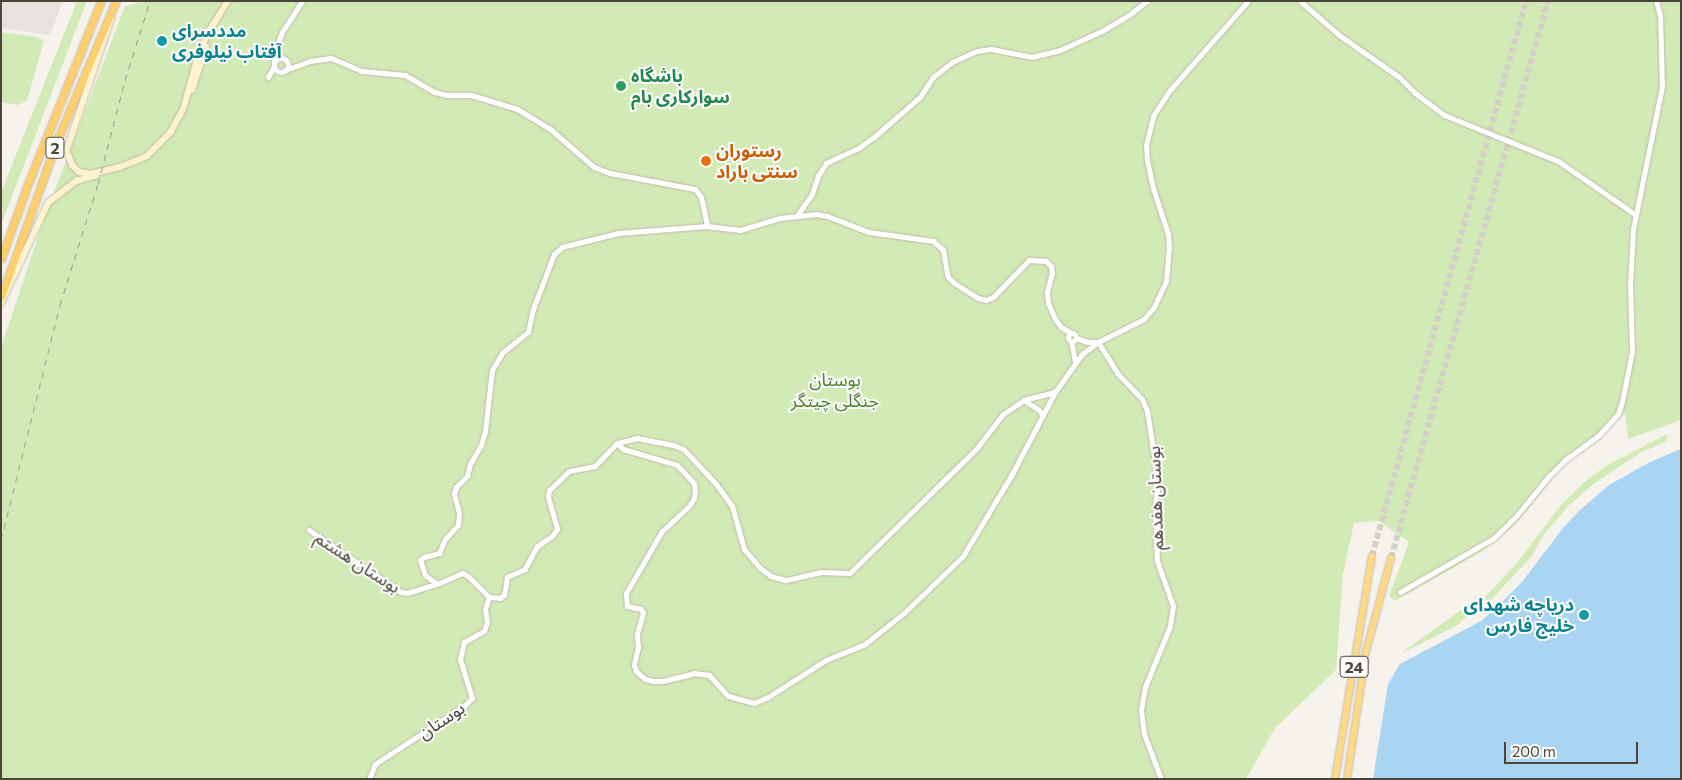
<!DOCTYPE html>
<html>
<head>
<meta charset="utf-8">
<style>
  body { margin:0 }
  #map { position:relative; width:1682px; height:780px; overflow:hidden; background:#f6f3ec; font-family:Commissioner,"Noto Sans Arabic",sans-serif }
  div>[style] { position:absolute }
  .industrial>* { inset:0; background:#e6e2dd }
  .green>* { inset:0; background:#d2eab5 }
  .water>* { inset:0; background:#a9d4f2 }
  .trunk-tunnel>* { height:6px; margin-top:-3px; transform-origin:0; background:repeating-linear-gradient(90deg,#d4d0c8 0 6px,transparent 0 9px) }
  .roads { filter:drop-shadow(0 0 1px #c2bbae) drop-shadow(0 0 1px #c2bbae) }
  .tertiary>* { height:5px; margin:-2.5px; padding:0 2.5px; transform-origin:2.5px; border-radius:2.5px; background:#fff }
  .tertiary>.ring { margin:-2.5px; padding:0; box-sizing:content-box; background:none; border:5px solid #fff; border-radius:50% }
  .secondary>* { height:5.5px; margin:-2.75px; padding:0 2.75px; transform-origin:2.75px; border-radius:2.75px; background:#fff3cd }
  .trunk>* { height:6px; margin:-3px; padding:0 3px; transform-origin:3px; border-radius:3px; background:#ffd985 }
  .motorway>* { height:7px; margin:-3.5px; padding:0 3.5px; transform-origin:3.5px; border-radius:3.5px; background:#ffcf6e }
  .rail>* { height:1px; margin-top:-0.5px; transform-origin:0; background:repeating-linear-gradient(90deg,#9a9a9a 0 6px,transparent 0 12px) }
  .dots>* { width:14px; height:14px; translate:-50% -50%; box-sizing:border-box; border:2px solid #fff; border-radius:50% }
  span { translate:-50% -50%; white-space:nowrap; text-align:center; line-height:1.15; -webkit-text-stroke:4px #fff; paint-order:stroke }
  .shield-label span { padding:1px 4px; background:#fff; border:1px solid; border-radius:4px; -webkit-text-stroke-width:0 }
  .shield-label { font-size:16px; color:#4b4439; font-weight:700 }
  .culture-label { font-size:18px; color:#0d838f; font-weight:700 }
  .left { translate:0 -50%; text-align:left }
  .right { translate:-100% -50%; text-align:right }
  .leisure-label { font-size:18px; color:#27864d; font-weight:700 }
  .food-label { font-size:18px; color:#c56008; font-weight:700 }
  .park-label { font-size:18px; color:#4a7f2a }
  .street-label { font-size:18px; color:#4b4439 }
  .frame { position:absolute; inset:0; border:2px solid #4b4439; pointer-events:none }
  .scale { position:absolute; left:1504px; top:742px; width:134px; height:22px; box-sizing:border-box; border:2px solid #4b4439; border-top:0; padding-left:6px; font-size:15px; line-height:18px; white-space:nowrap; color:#4b4439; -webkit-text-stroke:4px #fff; paint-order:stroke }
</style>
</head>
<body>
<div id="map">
  <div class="industrial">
    <div style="clip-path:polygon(1px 1px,63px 1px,50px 35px,1px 28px)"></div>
  </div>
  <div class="green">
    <div style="clip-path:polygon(77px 1px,87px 1px,1px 225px,1px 193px)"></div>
    <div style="clip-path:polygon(144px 1px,1681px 1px,1681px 420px,1628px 439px,1625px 413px,1566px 462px,1515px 525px,1481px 552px,1395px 601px,1389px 596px,1409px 542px,1378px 521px,1354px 523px,1343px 574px,1336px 670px,1275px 728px,1246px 779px,1px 779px,1px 347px,45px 216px,125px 6px)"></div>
    <div style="clip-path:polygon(1px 32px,37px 37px,44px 41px,27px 101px,18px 105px,1px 102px)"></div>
    <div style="clip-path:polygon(1667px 434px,1667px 441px,1640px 453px,1595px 483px,1568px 506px,1542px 537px,1532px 556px,1488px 603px,1485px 597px,1517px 563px,1561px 505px,1588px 479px,1606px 466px)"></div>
    <div style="clip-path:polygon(1465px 607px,1471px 614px,1460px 621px,1460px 624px,1400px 654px)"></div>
  </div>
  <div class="water">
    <div style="clip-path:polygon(1681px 449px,1681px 779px,1373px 779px,1388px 684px,1400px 664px,1481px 621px,1495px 609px,1522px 582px,1563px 528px,1580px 510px,1609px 485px,1650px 462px)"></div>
  </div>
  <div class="trunk-tunnel">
    <div style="left:1372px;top:556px;width:576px;rotate:-74.49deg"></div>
    <div style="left:1391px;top:558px;width:579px;rotate:-74.26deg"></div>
  </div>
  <div class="roads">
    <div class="tertiary">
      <div style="left:1300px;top:1px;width:52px;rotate:41.1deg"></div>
      <div style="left:1339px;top:35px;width:73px;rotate:35deg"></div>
      <div style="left:1399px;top:77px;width:23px;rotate:45deg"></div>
      <div style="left:1415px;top:93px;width:36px;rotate:37deg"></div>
      <div style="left:1444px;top:115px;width:123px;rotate:22deg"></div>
      <div style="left:1558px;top:161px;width:95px;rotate:34.7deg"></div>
      <div class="ring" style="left:274px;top:58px;width:9px;height:9px"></div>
      <div style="left:274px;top:64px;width:11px;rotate:-90deg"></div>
      <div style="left:274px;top:53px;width:22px;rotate:-69deg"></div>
      <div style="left:282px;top:32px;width:37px;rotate:-57deg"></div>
      <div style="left:285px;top:70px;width:27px;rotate:-20deg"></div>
      <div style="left:310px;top:61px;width:21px;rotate:-8deg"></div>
      <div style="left:331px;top:58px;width:34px;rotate:23deg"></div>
      <div style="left:362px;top:71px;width:43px;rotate:5.3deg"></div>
      <div style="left:405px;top:75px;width:34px;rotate:30deg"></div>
      <div style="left:435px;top:92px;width:11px;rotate:15deg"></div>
      <div style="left:446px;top:95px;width:25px"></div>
      <div style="left:471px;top:95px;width:48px;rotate:16.9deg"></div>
      <div style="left:517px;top:109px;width:37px;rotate:31deg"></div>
      <div style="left:549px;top:128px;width:60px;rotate:40.9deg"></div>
      <div style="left:594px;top:167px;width:17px;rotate:21deg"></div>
      <div style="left:610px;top:173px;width:86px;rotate:10.7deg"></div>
      <div style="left:695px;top:189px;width:10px;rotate:53deg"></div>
      <div style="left:701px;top:197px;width:30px;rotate:78deg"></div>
      <div style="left:268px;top:77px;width:13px;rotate:-61deg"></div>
      <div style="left:798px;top:214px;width:24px;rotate:-55deg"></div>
      <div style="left:812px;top:194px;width:19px;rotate:-72deg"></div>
      <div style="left:818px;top:176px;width:15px;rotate:-58deg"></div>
      <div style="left:826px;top:163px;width:38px;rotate:-25deg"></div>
      <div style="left:860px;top:147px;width:17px;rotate:-36deg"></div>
      <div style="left:874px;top:137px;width:61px;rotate:-41deg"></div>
      <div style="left:920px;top:97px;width:24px;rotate:-57deg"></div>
      <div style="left:933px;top:77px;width:24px;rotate:-38deg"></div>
      <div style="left:952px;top:62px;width:27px;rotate:-24deg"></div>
      <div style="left:977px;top:51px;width:14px;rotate:-8deg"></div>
      <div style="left:991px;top:49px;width:42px;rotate:11deg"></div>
      <div style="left:1032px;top:57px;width:29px;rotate:-14deg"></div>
      <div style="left:1060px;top:50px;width:46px;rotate:-24.3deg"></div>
      <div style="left:1102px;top:31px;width:31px;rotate:-31deg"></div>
      <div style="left:1129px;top:15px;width:23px;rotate:-38deg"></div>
      <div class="ring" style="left:1068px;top:333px;width:3px;height:3px"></div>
      <div style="left:1076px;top:338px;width:13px;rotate:18deg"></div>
      <div style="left:1088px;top:342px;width:10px"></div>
      <div style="left:1098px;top:342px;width:51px;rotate:-26.6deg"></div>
      <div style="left:1144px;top:319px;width:16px;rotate:-50deg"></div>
      <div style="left:1154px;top:307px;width:29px;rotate:-65deg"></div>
      <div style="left:1166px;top:281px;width:33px;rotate:-85deg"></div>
      <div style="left:1169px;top:248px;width:14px;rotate:-94deg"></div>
      <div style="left:1168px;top:234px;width:48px;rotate:-108.1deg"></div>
      <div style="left:1153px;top:188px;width:30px;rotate:-102deg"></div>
      <div style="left:1147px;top:159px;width:14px;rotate:-94deg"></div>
      <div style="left:1146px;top:145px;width:30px;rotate:-76deg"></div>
      <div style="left:1153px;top:116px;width:31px;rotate:-57deg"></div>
      <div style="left:1170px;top:90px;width:118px;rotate:-48.8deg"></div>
      <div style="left:1071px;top:341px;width:21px;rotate:79deg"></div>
      <div style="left:1055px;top:392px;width:47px;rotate:-54.6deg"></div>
      <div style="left:1082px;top:354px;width:20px;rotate:-37deg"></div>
      <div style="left:1098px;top:342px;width:36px;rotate:58deg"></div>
      <div style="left:1117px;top:373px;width:36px;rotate:46deg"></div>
      <div style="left:1142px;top:399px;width:13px;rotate:67deg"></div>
      <div style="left:1147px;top:411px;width:71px;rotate:81.1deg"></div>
      <div style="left:1158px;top:481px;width:26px;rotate:97deg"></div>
      <div style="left:1155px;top:507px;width:54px;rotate:87.9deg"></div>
      <div style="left:1157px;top:561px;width:48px;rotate:70.4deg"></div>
      <div style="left:1173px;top:606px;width:20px;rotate:99deg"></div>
      <div style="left:1170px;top:626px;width:66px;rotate:112.3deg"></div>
      <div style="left:1145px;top:687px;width:23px;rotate:100deg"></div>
      <div style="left:1141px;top:710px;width:24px;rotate:83deg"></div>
      <div style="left:1144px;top:734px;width:48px;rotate:69.3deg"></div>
      <div style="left:1024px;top:400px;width:18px;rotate:34deg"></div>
      <div style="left:1039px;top:410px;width:7px;rotate:56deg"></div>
      <div style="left:617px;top:443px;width:8px;rotate:45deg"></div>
      <div style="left:623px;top:449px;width:56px;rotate:16.5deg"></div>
      <div style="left:677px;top:465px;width:25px;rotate:47deg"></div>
      <div style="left:694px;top:483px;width:8px;rotate:83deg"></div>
      <div style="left:695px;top:491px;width:7px;rotate:98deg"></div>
      <div style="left:694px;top:498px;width:9px;rotate:122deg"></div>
      <div style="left:689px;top:506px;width:37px;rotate:137deg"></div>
      <div style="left:662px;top:531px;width:72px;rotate:120.1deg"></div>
      <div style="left:626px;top:593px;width:13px;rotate:86deg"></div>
      <div style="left:627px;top:606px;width:14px;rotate:12deg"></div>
      <div style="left:641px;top:609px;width:4px;rotate:63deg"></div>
      <div style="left:643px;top:613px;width:22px;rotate:106deg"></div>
      <div style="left:637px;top:634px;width:13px;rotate:86deg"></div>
      <div style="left:638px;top:647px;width:18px;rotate:103deg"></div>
      <div style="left:634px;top:665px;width:6px;rotate:72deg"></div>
      <div style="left:636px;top:671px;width:12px;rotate:42deg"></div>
      <div style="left:645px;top:679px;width:8px;rotate:14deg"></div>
      <div style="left:653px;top:681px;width:10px"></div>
      <div style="left:663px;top:681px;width:32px;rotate:-14deg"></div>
      <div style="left:694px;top:673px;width:15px;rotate:8deg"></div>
      <div style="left:709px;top:675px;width:28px;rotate:48deg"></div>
      <div style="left:728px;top:696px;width:27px;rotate:15deg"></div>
      <div style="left:754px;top:703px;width:15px;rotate:-23deg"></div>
      <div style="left:768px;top:697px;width:69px;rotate:-32.5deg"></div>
      <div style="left:826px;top:660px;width:42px;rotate:-22.3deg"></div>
      <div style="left:865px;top:644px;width:50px;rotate:-38.5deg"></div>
      <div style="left:904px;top:613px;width:82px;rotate:-44deg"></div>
      <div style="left:963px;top:556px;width:96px;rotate:-59.1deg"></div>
      <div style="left:1012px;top:474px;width:93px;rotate:-62.3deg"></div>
      <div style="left:1055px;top:392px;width:32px;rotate:166deg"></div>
      <div style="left:1024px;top:400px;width:25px;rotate:146deg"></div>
      <div style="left:1003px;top:414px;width:44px;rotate:127.6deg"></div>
      <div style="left:976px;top:449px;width:177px;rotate:135.5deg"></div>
      <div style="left:850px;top:573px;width:29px;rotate:-178deg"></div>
      <div style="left:821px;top:572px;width:37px;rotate:167deg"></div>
      <div style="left:785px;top:580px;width:15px;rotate:-164deg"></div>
      <div style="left:771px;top:576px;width:14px;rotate:-144deg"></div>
      <div style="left:760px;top:568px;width:25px;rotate:-130deg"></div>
      <div style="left:744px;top:549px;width:45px;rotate:-105.6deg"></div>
      <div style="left:732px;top:506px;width:26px;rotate:-126deg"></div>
      <div style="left:717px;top:485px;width:35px;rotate:-133deg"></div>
      <div style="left:693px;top:459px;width:14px;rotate:-135deg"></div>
      <div style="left:683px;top:449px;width:11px;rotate:-158deg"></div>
      <div style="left:673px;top:445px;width:37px;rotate:-169deg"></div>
      <div style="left:637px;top:438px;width:21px;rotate:166deg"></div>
      <div style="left:617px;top:443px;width:32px;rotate:134deg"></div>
      <div style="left:595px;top:466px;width:26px;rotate:169deg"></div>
      <div style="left:569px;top:471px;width:28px;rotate:136deg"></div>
      <div style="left:549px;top:490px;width:7px;rotate:98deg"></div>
      <div style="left:548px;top:497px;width:33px;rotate:74deg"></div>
      <div style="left:557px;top:529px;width:9px;rotate:126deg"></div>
      <div style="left:552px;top:536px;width:18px;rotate:146deg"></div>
      <div style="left:537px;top:546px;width:26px;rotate:118deg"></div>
      <div style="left:525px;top:569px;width:20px;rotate:156deg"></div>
      <div style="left:507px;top:577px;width:18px;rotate:99deg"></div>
      <div style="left:504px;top:595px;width:5px;rotate:143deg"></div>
      <div style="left:500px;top:598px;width:11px;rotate:-175deg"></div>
      <div style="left:489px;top:597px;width:30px;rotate:-135deg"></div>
      <div style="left:468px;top:576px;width:7px;rotate:-153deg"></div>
      <div style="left:462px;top:573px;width:27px;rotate:156deg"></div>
      <div style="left:437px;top:584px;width:15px;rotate:-143deg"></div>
      <div style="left:425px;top:575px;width:16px;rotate:-108deg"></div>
      <div style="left:420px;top:560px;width:5px;rotate:-37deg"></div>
      <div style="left:424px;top:557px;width:16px;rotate:-15deg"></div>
      <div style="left:439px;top:553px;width:15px;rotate:-67deg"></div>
      <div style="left:445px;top:539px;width:19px;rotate:-47deg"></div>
      <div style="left:458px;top:525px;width:12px;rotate:-85deg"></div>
      <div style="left:459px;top:513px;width:20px;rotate:-105deg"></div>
      <div style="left:454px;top:494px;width:7px;rotate:-74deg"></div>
      <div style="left:456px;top:487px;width:16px;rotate:-45deg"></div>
      <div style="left:467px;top:476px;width:12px;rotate:-76deg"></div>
      <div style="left:470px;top:464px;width:22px;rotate:-60deg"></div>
      <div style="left:481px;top:445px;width:15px;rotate:-74deg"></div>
      <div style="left:485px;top:431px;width:61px;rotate:-83.5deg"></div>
      <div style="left:492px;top:370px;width:21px;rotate:-59deg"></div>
      <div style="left:503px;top:352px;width:32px;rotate:-39deg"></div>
      <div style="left:528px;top:332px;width:24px;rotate:-78deg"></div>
      <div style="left:533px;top:309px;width:59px;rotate:-69.1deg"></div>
      <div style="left:554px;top:254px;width:11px;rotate:-41deg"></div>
      <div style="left:562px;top:247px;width:58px;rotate:-14deg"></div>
      <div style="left:618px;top:233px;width:89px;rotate:-4.5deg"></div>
      <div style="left:707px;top:226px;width:33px;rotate:7deg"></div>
      <div style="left:740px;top:230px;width:42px;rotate:-16.7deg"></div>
      <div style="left:780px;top:218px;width:36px;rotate:-6deg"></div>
      <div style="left:816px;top:214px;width:11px;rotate:10deg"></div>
      <div style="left:827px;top:216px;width:45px;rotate:20.9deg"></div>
      <div style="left:869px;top:232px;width:65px;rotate:8deg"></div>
      <div style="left:933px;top:241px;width:13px;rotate:42deg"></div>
      <div style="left:943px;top:250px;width:27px;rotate:80deg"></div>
      <div style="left:948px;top:277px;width:8px;rotate:45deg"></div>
      <div style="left:954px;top:283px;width:28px;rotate:32deg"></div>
      <div style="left:978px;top:298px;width:8px;rotate:14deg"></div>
      <div style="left:986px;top:300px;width:8px;rotate:-23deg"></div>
      <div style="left:993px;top:297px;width:52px;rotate:-45.8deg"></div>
      <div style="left:1029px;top:260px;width:17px;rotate:3deg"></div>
      <div style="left:1046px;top:261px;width:7px;rotate:45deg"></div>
      <div style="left:1051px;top:266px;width:7px;rotate:82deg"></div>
      <div style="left:1052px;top:273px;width:20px;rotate:105deg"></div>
      <div style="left:1047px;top:292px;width:11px;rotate:85deg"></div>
      <div style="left:1048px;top:303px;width:17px;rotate:66deg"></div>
      <div style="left:1055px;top:319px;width:10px;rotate:53deg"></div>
      <div style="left:1061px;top:327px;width:12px;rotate:31deg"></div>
      <div style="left:309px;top:530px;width:111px;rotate:34deg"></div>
      <div style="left:401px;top:592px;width:6px;rotate:9deg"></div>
      <div style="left:407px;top:593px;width:31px;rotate:-17deg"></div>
      <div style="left:1400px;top:592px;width:108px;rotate:-29.9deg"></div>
      <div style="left:1494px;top:538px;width:33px;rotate:-45deg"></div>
      <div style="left:1517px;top:515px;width:50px;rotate:-50.6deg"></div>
      <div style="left:1549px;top:476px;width:23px;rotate:-45deg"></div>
      <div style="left:1565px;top:460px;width:42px;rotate:-36.3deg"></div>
      <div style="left:1599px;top:435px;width:28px;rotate:-48deg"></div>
      <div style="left:1618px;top:414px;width:13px;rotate:-72deg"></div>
      <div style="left:1622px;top:402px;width:52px;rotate:-78.9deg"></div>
      <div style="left:1632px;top:351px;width:66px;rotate:-91.7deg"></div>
      <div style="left:1630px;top:285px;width:56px;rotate:-86.9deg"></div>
      <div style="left:1633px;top:229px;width:146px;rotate:-78.5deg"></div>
      <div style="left:1662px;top:86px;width:71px;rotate:-91.6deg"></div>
      <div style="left:1660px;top:15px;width:15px;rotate:-106deg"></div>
      <div style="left:369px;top:779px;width:16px;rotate:-68deg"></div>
      <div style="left:375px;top:764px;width:108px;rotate:-33.2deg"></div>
      <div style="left:465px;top:705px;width:10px;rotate:-45deg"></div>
      <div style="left:472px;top:698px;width:41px;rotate:-107.1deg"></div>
      <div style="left:460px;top:659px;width:17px;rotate:-77deg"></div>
      <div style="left:464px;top:642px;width:23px;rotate:-29deg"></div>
      <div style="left:484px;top:631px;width:9px;rotate:-72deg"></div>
      <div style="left:487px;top:622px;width:13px;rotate:-99deg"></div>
      <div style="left:485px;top:609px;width:13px;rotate:-72deg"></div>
    </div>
    <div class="secondary">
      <div style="left:112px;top:17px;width:141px;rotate:108.6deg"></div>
      <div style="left:67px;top:151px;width:16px;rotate:68deg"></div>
      <div style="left:73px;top:166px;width:9px;rotate:41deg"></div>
      <div style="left:80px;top:172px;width:10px;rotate:11deg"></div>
      <div style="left:90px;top:174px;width:31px;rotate:-13deg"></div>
      <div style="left:120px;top:167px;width:29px;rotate:-22deg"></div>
      <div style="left:147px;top:156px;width:33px;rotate:-45deg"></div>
      <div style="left:170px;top:133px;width:26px;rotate:-61deg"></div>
      <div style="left:183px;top:110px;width:59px;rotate:-74.3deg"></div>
      <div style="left:199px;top:53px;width:22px;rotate:-66deg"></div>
      <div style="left:208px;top:33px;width:38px;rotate:-58deg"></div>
      <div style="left:192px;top:90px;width:45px;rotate:-72deg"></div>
      <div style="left:1px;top:303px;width:110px;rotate:-64.8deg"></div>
      <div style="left:48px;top:203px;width:36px;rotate:-38deg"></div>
      <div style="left:76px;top:181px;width:20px;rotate:-15deg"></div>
    </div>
    <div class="trunk">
      <div style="left:1335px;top:779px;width:226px;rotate:-80.6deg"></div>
      <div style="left:1347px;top:779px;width:128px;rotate:-81.5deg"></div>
      <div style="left:1366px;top:652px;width:97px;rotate:-75.1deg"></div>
    </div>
    <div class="motorway">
      <div style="left:1px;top:259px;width:83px;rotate:-70.3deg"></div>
      <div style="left:29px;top:181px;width:194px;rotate:-68.2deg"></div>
      <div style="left:1px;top:297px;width:169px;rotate:-70.3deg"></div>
      <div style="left:58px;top:138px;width:149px;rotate:-67.1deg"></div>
    </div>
  </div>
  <div class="rail">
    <div style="left:1px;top:540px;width:242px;rotate:-75.9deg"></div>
    <div style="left:60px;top:305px;width:127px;rotate:-72.6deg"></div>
    <div style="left:98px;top:184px;width:107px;rotate:-75.4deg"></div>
    <div style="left:125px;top:80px;width:83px;rotate:-72.4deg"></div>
  </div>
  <div class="dots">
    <div style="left:162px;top:41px;background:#0f9aa8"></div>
    <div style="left:621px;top:86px;background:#2e9e5b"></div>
    <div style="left:706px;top:161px;background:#e8710a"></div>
    <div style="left:1584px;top:615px;background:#0f9aa8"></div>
  </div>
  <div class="shield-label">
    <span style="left:55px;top:148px">2</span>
    <span style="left:1354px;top:667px">24</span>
  </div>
  <div class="culture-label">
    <span class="left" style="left:172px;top:41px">مددسرای<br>آفتاب نیلوفری</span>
    <span class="right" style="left:1574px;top:615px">دریاچه شهدای<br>خلیج فارس</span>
  </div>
  <div class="leisure-label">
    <span class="left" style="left:631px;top:86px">باشگاه<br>سوارکاری بام</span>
  </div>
  <div class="food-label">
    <span class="left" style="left:716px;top:161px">رستوران<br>سنتی باراد</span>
  </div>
  <div class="park-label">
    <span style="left:835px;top:390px">بوستان<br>جنگلی چیتگر</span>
  </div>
  <div class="street-label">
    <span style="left:1155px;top:498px;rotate:-92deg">بوستان هفدهم</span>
    <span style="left:358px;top:562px;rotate:33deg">بوستان هشتم</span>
    <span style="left:441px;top:720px;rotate:-34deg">بوستان</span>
  </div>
  <div class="frame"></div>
  <div class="scale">200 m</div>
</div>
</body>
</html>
